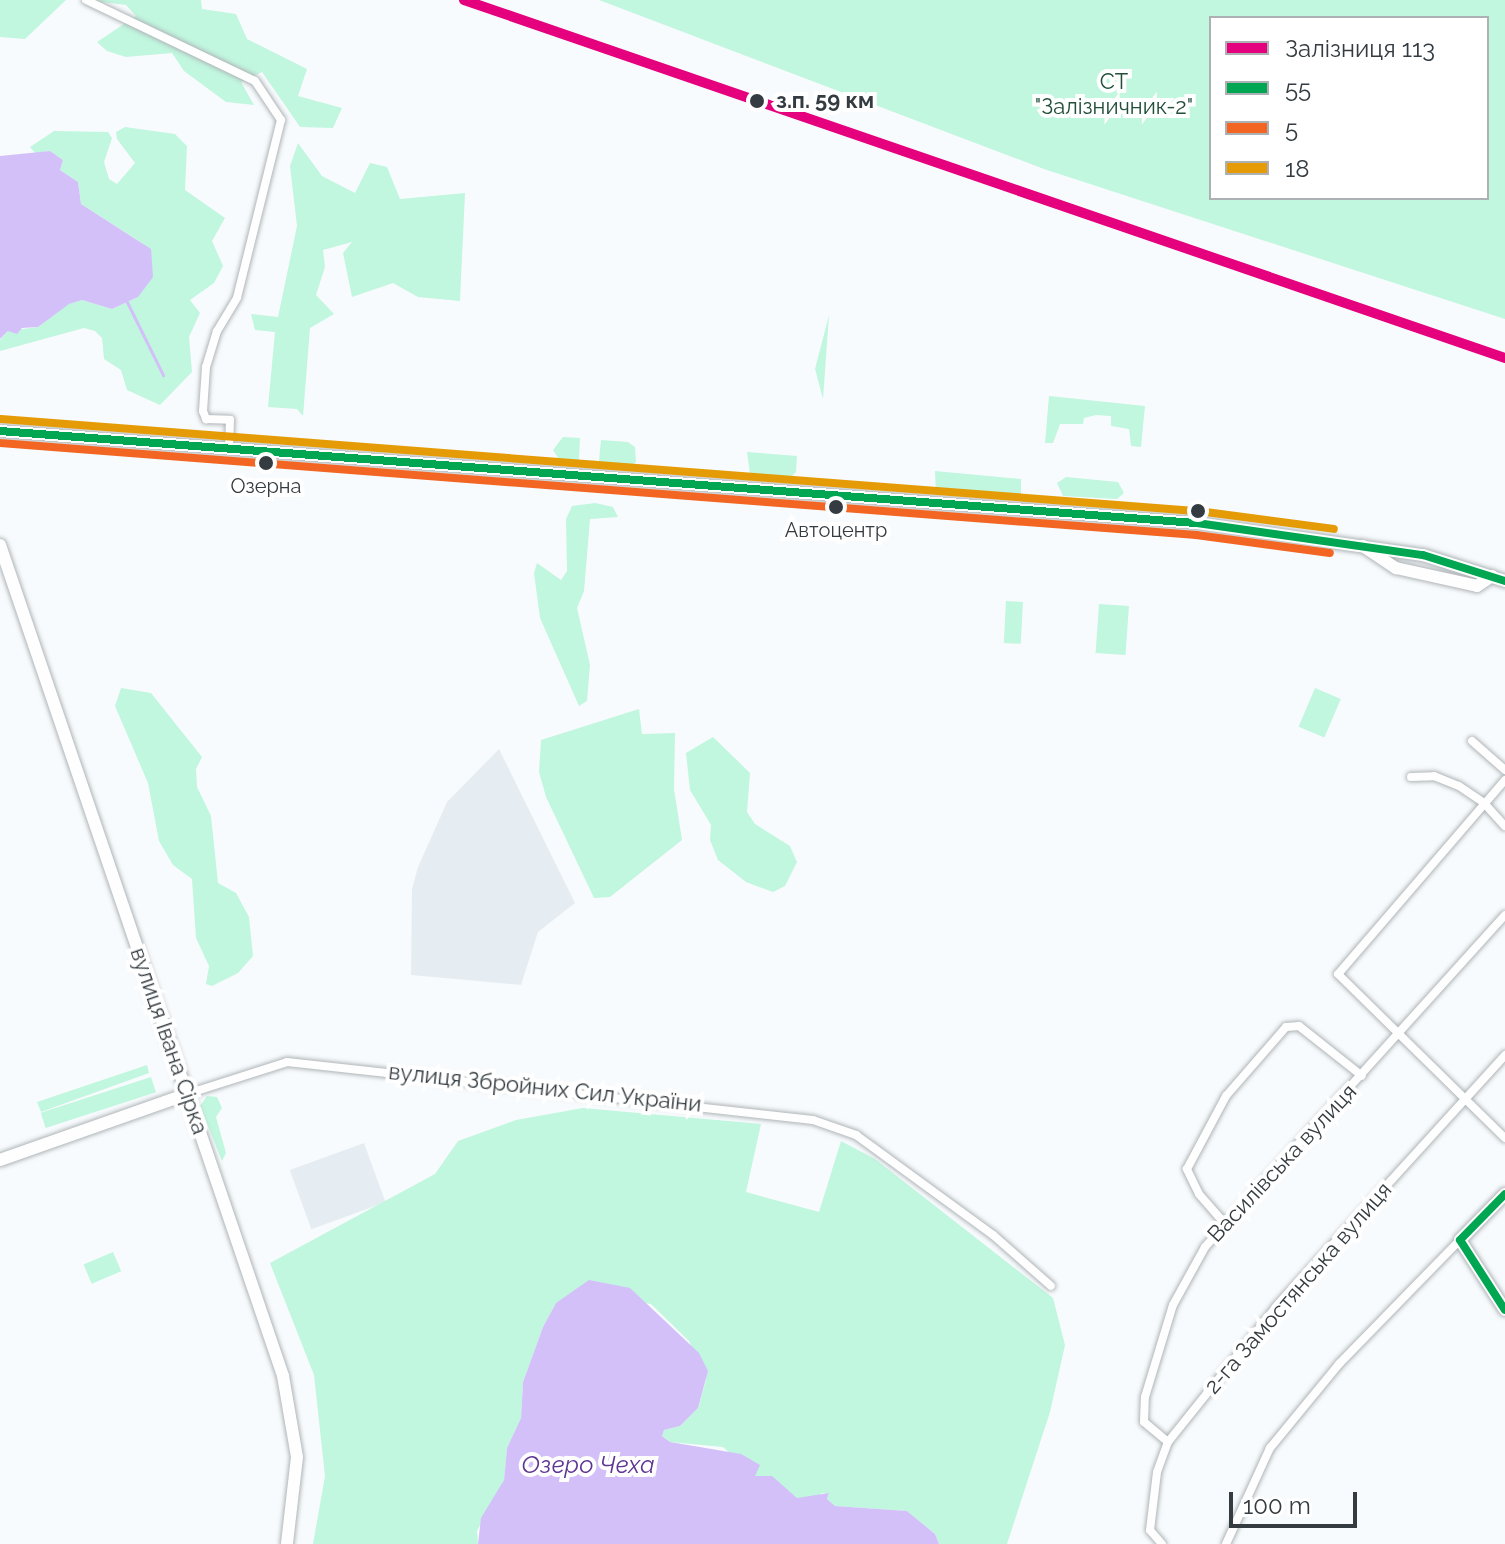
<!DOCTYPE html>
<html>
<head>
<meta charset="utf-8">
<style>
  body { margin:0 }
  #map { position:relative; width:1505px; height:1544px; overflow:hidden; background:#f8fbfd; font-family:Raleway,sans-serif }
  div>[style] { position:absolute }
  .built>* { inset:0; background:#e6edf2; transform-origin:0 0 }
  .green>* { inset:0; background:#c1f6df; transform-origin:0 0 }
  .water>* { inset:0; background:#d3c0f9 }
  .stream>* { height:3px; margin:-1.5px; padding:0 1.5px; transform-origin:1.5px; border-radius:1.5px; background:#d3c0f9 }
  .roads { filter:drop-shadow(0 0 2px #afb5b8) drop-shadow(0 0 2px #afb5b8) }
  .street>* { height:8px; margin:-4px; padding:0 4px; transform-origin:4px; border-radius:4px; background:#fefeff }
  .secondary>* { height:12px; margin:-6px; padding:0 6px; transform-origin:6px; border-radius:6px; background:#fefeff }
  .primary>* { height:12px; margin:-6px; padding:0 6px; transform-origin:6px; border-radius:6px; background:#fefeff }
  .bus-1>* { height:8px; margin:-4px; padding:0 4px; transform-origin:4px; border-radius:4px; background:#00a651 }
  .bus-2>* { height:8px; margin:-4px; padding:0 4px; transform-origin:4px; border-radius:4px; background:#f26522 }
  .bus-3>* { height:8px; margin:-4px; padding:0 4px; transform-origin:4px; border-radius:4px; background:#e49b06 }
  .rail-1>* { height:10px; margin:-5px; padding:0 5px; transform-origin:5px; border-radius:5px; background:#e5007d }
  .dots>* { width:22px; height:22px; translate:-50% -50%; box-sizing:border-box; border:4px solid #fff; border-radius:50% }
  span { translate:-50% -50%; white-space:nowrap; text-align:center; line-height:1.15; -webkit-text-stroke:8px #fff; paint-order:stroke }
  .bus-label { font-size:20px; color:#343c41 }
  .park-label { font-size:22px; color:#224e3b }
  .stop-label { font-size:22px; color:#343c41; font-weight:700 }
  .left { translate:0 -50%; text-align:left }
  .street-label { font-size:22px; color:#343c41 }
  .water-label { font-size:24px; color:#5e3593; font-style:italic }
  .legend { position:absolute; left:1209px; top:16px; width:280px; height:184px; box-sizing:border-box; background:#fff; border:2px solid #aeb1b3; margin:0; padding:10px 14px; list-style:none; font-size:24px; color:#343c41 }
  .legend li { display:flex; align-items:center; gap:16px; height:40px }
  .legend b { width:40px; border:2px solid #aeb1b3 }
  .scale { position:absolute; left:1229px; top:1492px; width:128px; height:36px; box-sizing:border-box; border:4px solid #343c41; border-top:0; padding-left:10px; font-size:24px; line-height:28px; white-space:nowrap; color:#343c41; -webkit-text-stroke:6px #fff; paint-order:stroke }
</style>
</head>
<body>
<div id="map">
  <div class="built">
    <div style="clip-path:polygon(499px 749px,575px 903px,538px 932px,521px 985px,411px 975px,412px 889px,418px 867px,447px 802px)"></div>
    <div style="left:364px;top:1143px;width:63px;height:79px;rotate:70deg"></div>
  </div>
  <div class="green">
    <div style="clip-path:polygon(0 0,66px 0,25px 39px,0 37px)"></div>
    <div style="clip-path:polygon(86px 0,201px 0,202px 9px,236px 14px,247px 39px,307px 69px,298px 96px,342px 108px,333px 128px,300px 127px,262px 72px,241px 82px,254px 105px,226px 102px,184px 71px,172px 53px,126px 57px,107px 51px,97px 42px,136px 16px,126px 5px)"></div>
    <div style="clip-path:polygon(evenodd,599px 0,1505px 0,1505px 319px,1044px 169px,599px 0,1487px 18px,1487px 198px,1211px 198px,1211px 18px,1487px 18px)"></div>
    <div style="clip-path:polygon(125px 127px,175px 134px,187px 146px,185px 190px,225px 218px,212px 241px,223px 266px,214px 283px,190px 300px,200px 313px,189px 337px,192px 372px,160px 405px,127px 390px,121px 370px,104px 359px,102px 338px,95px 331px,84px 328px,0 351px,0 340px,8px 331px,38px 327px,68px 304px,82px 300px,112px 309px,138px 297px,142px 243px,81px 204px,78px 182px,60px 170px,63px 160px,50px 151px,35px 153px,30px 147px,54px 131px,108px 132px,112px 138px,104px 162px,109px 179px,117px 184px,135px 163px,117px 139px,116px 132px)"></div>
    <div style="clip-path:polygon(298px 143px,322px 176px,355px 193px,370px 163px,387px 167px,400px 199px,465px 193px,460px 301px,418px 297px,393px 283px,352px 297px,343px 253px,352px 242px,323px 250px,325px 267px,316px 295px,334px 314px,310px 328px,303px 416px,297px 409px,268px 407px,275px 332px,255px 330px,251px 314px,278px 317px,297px 226px,290px 166px)"></div>
    <div style="clip-path:polygon(829px 315px,823px 399px,815px 369px)"></div>
    <div style="clip-path:polygon(1049px 396px,1145px 406px,1141px 447px,1131px 446px,1129px 429px,1111px 426px,1111px 416px,1096px 415px,1084px 418px,1083px 424px,1060px 424px,1053px 443px,1045px 443px)"></div>
    <div style="clip-path:polygon(563px 437px,580px 438px,579px 460px,599px 461px,601px 440px,628px 442px,635px 447px,636px 462px,629px 468px,562px 464px,553px 450px)"></div>
    <div style="clip-path:polygon(747px 452px,797px 456px,796px 472px,791px 477px,750px 474px)"></div>
    <div style="clip-path:polygon(935px 471px,1021px 479px,1021px 495px,936px 495px)"></div>
    <div style="clip-path:polygon(1066px 477px,1118px 482px,1124px 493px,1117px 499px,1063px 496px,1057px 483px)"></div>
    <div style="clip-path:polygon(595px 503px,613px 507px,618px 517px,590px 519px,584px 591px,577px 608px,590px 665px,587px 701px,579px 706px,540px 618px,534px 573px,537px 563px,561px 580px,567px 571px,566px 519px,572px 506px)"></div>
    <div style="left:1006px;top:601px;width:17px;height:42px;rotate:3deg"></div>
    <div style="left:1099px;top:604px;width:30px;height:49px;rotate:4deg"></div>
    <div style="clip-path:polygon(121px 688px,151px 693px,202px 757px,196px 769px,197px 787px,211px 816px,218px 883px,236px 893px,249px 917px,253px 956px,238px 973px,212px 986px,206px 984px,209px 966px,196px 938px,192px 879px,173px 865px,159px 841px,148px 783px,115px 706px)"></div>
    <div style="left:1315px;top:688px;width:28px;height:42px;rotate:23deg"></div>
    <div style="clip-path:polygon(639px 709px,642px 734px,675px 733px,674px 789px,682px 840px,610px 897px,594px 898px,546px 797px,539px 772px,541px 740px)"></div>
    <div style="clip-path:polygon(713px 737px,750px 773px,747px 812px,755px 824px,790px 846px,797px 862px,785px 886px,773px 892px,746px 882px,718px 860px,710px 840px,711px 825px,690px 790px,686px 753px)"></div>
    <div style="clip-path:polygon(147px 1065px,149px 1073px,41px 1112px,37px 1102px)"></div>
    <div style="left:151px;top:1077px;width:16px;height:116px;rotate:72deg"></div>
    <div style="clip-path:polygon(207px 1096px,217px 1097px,222px 1108px,216px 1117px,226px 1153px,222px 1161px,200px 1106px)"></div>
    <div style="clip-path:polygon(583px 1108px,761px 1124px,746px 1192px,819px 1212px,841px 1141px,875px 1159px,1053px 1298px,1065px 1345px,1050px 1412px,1007px 1544px,939px 1544px,935px 1534px,907px 1511px,835px 1506px,827px 1499px,829px 1494px,822px 1493px,815px 1499px,797px 1498px,772px 1477px,755px 1476px,723px 1447px,670px 1442px,662px 1436px,664px 1430px,680px 1426px,698px 1408px,706px 1380px,689px 1341px,651px 1304px,572px 1293px,556px 1303px,543px 1327px,523px 1382px,521px 1418px,507px 1448px,504px 1480px,477px 1531px,478px 1544px,313px 1544px,325px 1476px,314px 1375px,270px 1263px,435px 1174px,458px 1141px,516px 1120px)"></div>
    <div style="left:113px;top:1252px;width:21px;height:32px;rotate:67deg"></div>
  </div>
  <div class="water">
    <div style="clip-path:polygon(50px 151px,63px 160px,60px 170px,78px 182px,81px 204px,151px 249px,153px 277px,138px 297px,112px 309px,82px 300px,69px 304px,38px 327px,22px 328px,17px 334px,8px 331px,0 339px,0 156px)"></div>
    <div style="clip-path:polygon(589px 1280px,630px 1288px,699px 1353px,708px 1371px,698px 1408px,680px 1426px,664px 1430px,662px 1436px,670px 1442px,741px 1454px,760px 1465px,755px 1476px,772px 1476px,797px 1498px,829px 1493px,827px 1499px,835px 1506px,907px 1511px,935px 1534px,939px 1544px,478px 1544px,481px 1518px,504px 1480px,507px 1448px,521px 1418px,523px 1382px,543px 1327px,556px 1303px)"></div>
  </div>
  <div class="stream">
    <div style="left:126px;top:300px;width:84px;rotate:63.7deg"></div>
  </div>
  <div class="roads">
    <div class="street">
      <div style="left:86px;top:0;width:187px;rotate:25.6deg"></div>
      <div style="left:255px;top:81px;width:47px;rotate:56.3deg"></div>
      <div style="left:281px;top:120px;width:183px;rotate:103.9deg"></div>
      <div style="left:237px;top:298px;width:39px;rotate:121deg"></div>
      <div style="left:217px;top:331px;width:38px;rotate:107deg"></div>
      <div style="left:206px;top:367px;width:44px;rotate:93.9deg"></div>
      <div style="left:203px;top:411px;width:9px;rotate:69deg"></div>
      <div style="left:206px;top:419px;width:24px;rotate:2deg"></div>
      <div style="left:230px;top:420px;width:27px;rotate:92deg"></div>
      <div style="left:1472px;top:741px;width:44px;rotate:41.3deg"></div>
      <div style="left:1411px;top:777px;width:23px;rotate:-2deg"></div>
      <div style="left:1434px;top:776px;width:27px;rotate:22deg"></div>
      <div style="left:1459px;top:786px;width:30px;rotate:34deg"></div>
      <div style="left:1484px;top:803px;width:31px;rotate:48deg"></div>
      <div style="left:1505px;top:780px;width:256px;rotate:130.7deg"></div>
      <div style="left:1338px;top:974px;width:234px;rotate:44.5deg"></div>
      <div style="left:187px;top:1094px;width:105px;rotate:-17.7deg"></div>
      <div style="left:287px;top:1062px;width:529px;rotate:6.29deg"></div>
      <div style="left:813px;top:1120px;width:46px;rotate:19.2deg"></div>
      <div style="left:856px;top:1135px;width:170px;rotate:36.1deg"></div>
      <div style="left:993px;top:1235px;width:77px;rotate:41.3deg"></div>
      <div style="left:1226px;top:1225px;width:41px;rotate:-131.1deg"></div>
      <div style="left:1199px;top:1194px;width:28px;rotate:-116deg"></div>
      <div style="left:1187px;top:1169px;width:83px;rotate:-61.9deg"></div>
      <div style="left:1226px;top:1096px;width:91px;rotate:-49deg"></div>
      <div style="left:1286px;top:1027px;width:13px;rotate:-4deg"></div>
      <div style="left:1299px;top:1026px;width:80px;rotate:38.4deg"></div>
      <div style="left:1168px;top:1442px;width:31px;rotate:-140deg"></div>
      <div style="left:1144px;top:1422px;width:25px;rotate:-88deg"></div>
      <div style="left:1145px;top:1397px;width:96px;rotate:-73.1deg"></div>
      <div style="left:1173px;top:1305px;width:66px;rotate:-61.1deg"></div>
      <div style="left:1205px;top:1247px;width:447px;rotate:-47.9deg"></div>
      <div style="left:1162px;top:1544px;width:18px;rotate:-131deg"></div>
      <div style="left:1150px;top:1530px;width:58px;rotate:-83.1deg"></div>
      <div style="left:1157px;top:1472px;width:32px;rotate:-70deg"></div>
      <div style="left:1168px;top:1442px;width:173px;rotate:-51.3deg"></div>
      <div style="left:1276px;top:1307px;width:341px;rotate:-47.7deg"></div>
      <div style="left:1226px;top:1544px;width:106px;rotate:-65.4deg"></div>
      <div style="left:1270px;top:1448px;width:109px;rotate:-50.6deg"></div>
      <div style="left:1339px;top:1364px;width:173px;rotate:-45.7deg"></div>
    </div>
    <div class="secondary">
      <div style="left:0;top:545px;width:878px;rotate:71.19deg"></div>
      <div style="left:283px;top:1376px;width:82px;rotate:80.2deg"></div>
      <div style="left:297px;top:1457px;width:88px;rotate:96.6deg"></div>
      <div style="left:0;top:1160px;width:198px;rotate:-19.4deg"></div>
    </div>
    <div class="primary">
      <div style="left:0;top:431px;width:1201px;rotate:4.4deg"></div>
      <div style="left:1197px;top:523px;width:228px;rotate:8.1deg"></div>
      <div style="left:1423px;top:555px;width:86px;rotate:17.6deg"></div>
      <div style="left:1363px;top:546px;width:40px;rotate:34deg"></div>
      <div style="left:1396px;top:568px;width:83px;rotate:12.5deg"></div>
      <div style="left:1477px;top:586px;width:18px;rotate:-34deg"></div>
      <div style="left:1505px;top:1194px;width:64px;rotate:134.4deg"></div>
      <div style="left:1460px;top:1240px;width:83px;rotate:57.3deg"></div>
    </div>
  </div>
  <div class="bus-1">
    <div style="left:0;top:431px;width:1201px;rotate:4.4deg"></div>
    <div style="left:1197px;top:523px;width:228px;rotate:8.1deg"></div>
    <div style="left:1423px;top:555px;width:86px;rotate:17.6deg"></div>
    <div style="left:1460px;top:1240px;width:83px;rotate:57.3deg"></div>
    <div style="left:1460px;top:1240px;width:64px;rotate:-45.6deg"></div>
  </div>
  <div class="bus-2">
    <div style="left:0;top:443px;width:1200px;rotate:4.4deg"></div>
    <div style="left:1196px;top:535px;width:135px;rotate:7.7deg"></div>
  </div>
  <div class="bus-3">
    <div style="left:1px;top:419px;width:1201px;rotate:4.4deg"></div>
    <div style="left:1198px;top:511px;width:137px;rotate:7.5deg"></div>
  </div>
  <div class="rail-1">
    <div style="left:464px;top:0;width:1101px;rotate:18.98deg"></div>
  </div>
  <div class="dots">
    <div style="left:757px;top:101px;background:#343c41"></div>
    <div style="left:266px;top:463px;background:#343c41"></div>
    <div style="left:836px;top:507px;background:#343c41"></div>
    <div style="left:1198px;top:511px;background:#343c41"></div>
  </div>
  <div class="bus-label">
    <span style="left:266px;top:486px">Озерна</span>
    <span style="left:836px;top:530px">Автоцентр</span>
  </div>
  <div class="park-label">
    <span style="left:1114px;top:94px">СТ<br>"Залізничник-2"</span>
  </div>
  <div class="stop-label">
    <span class="left" style="left:776px;top:101px">з.п. 59 км</span>
  </div>
  <div class="street-label">
    <span style="left:169px;top:1041px;rotate:71deg">вулиця Івана Сірка</span>
    <span style="left:545px;top:1088px;rotate:6deg">вулиця Збройних Сил України</span>
    <span style="left:1282px;top:1163px;rotate:-47deg">Василівська вулиця</span>
    <span style="left:1298px;top:1288px;rotate:-49deg">2-га Замостянська вулиця</span>
  </div>
  <div class="water-label">
    <span style="left:588px;top:1465px">Озеро Чеха</span>
  </div>
  <ul class="legend">
  <li><b style="height:10px;background:#e5007d"></b>Залізниця 113</li>
  <li><b style="height:10px;background:#00a651"></b>55</li>
  <li><b style="height:10px;background:#f26522"></b>5</li>
  <li><b style="height:10px;background:#e49b06"></b>18</li>
  </ul>
  <div class="scale">100 m</div>
</div>
</body>
</html>
